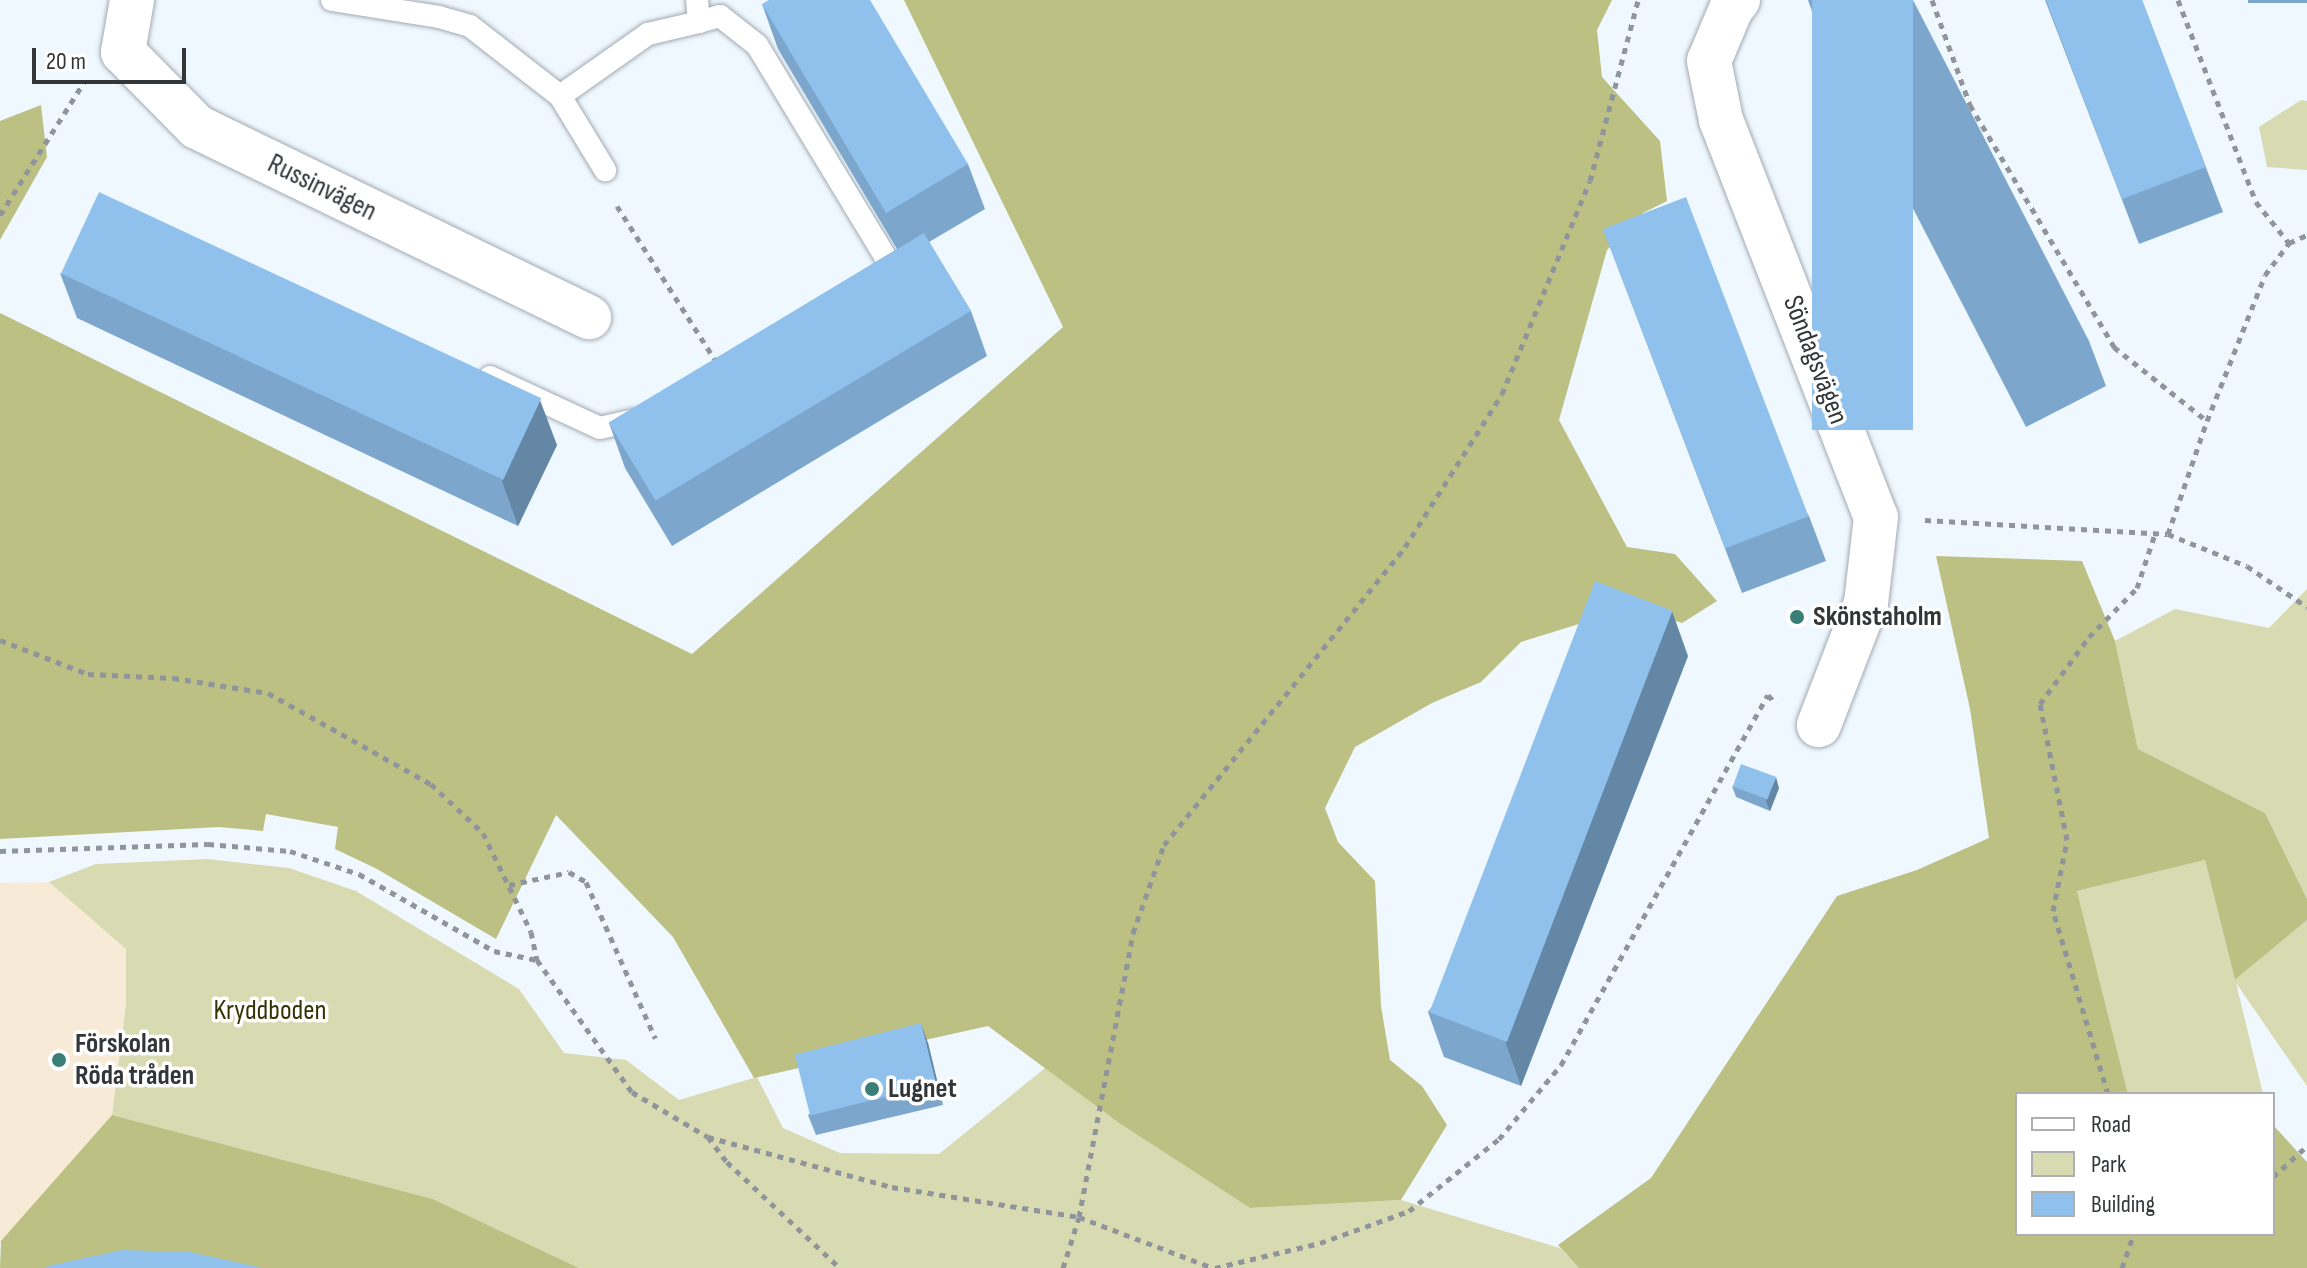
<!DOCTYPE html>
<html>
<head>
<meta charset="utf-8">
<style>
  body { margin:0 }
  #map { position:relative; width:2307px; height:1268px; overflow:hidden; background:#f0f8ff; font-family:"Sofia Sans Condensed",sans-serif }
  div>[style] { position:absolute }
  .education>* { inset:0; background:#f7ebd7 }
  .green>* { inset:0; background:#d8dbb1 }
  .forest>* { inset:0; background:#bcc083 }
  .path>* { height:5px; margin-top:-2.5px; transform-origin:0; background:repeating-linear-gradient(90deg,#8f959a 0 6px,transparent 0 12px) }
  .roads { filter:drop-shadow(0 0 2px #a1aab2) drop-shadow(0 0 2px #a1aab2) }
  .service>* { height:22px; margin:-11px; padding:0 11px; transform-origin:11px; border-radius:11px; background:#fff }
  .minor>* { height:44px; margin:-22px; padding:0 22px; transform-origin:22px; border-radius:22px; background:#fff }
  .wall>* { inset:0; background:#7ca6cc; transform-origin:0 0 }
  .shaded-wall>* { inset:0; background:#6587a6 }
  .building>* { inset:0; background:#90c1ed; transform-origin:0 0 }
  .dots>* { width:22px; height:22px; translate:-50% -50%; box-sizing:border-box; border:4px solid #fff; border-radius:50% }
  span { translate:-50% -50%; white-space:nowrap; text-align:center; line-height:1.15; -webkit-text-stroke:7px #fff; paint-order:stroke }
  .street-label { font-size:28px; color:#323639 }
  .poi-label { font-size:28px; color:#323639; font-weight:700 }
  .left { translate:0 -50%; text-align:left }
  .park-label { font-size:28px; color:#333403 }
  .legend { position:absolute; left:2015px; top:1092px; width:260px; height:144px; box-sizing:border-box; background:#fff; border:2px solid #adafb0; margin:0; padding:10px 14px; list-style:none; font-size:24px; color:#323639 }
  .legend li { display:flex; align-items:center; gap:16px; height:40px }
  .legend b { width:40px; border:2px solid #adafb0 }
  .scale { position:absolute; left:32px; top:48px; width:154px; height:36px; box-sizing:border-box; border:4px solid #323639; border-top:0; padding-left:10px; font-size:24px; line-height:28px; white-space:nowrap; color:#323639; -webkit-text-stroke:6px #fff; paint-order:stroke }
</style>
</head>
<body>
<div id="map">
  <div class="education">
    <div style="clip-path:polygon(49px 882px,126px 948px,126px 1004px,112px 1115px,0 1244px,0 883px)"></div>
  </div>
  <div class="green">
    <div style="clip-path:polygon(2301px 100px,2307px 101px,2307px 170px,2267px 167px,2259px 127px)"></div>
    <div style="clip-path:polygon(2307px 589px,2307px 899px,2265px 813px,2138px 749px,2115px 641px,2175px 609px,2269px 628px)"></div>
    <div style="clip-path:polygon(207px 859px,289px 868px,356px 891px,519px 989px,564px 1053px,626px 1060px,679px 1100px,757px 1077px,783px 1128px,840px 1153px,939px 1154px,1045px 1068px,1119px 1123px,1250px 1208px,1401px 1200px,1560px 1248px,1579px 1268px,579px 1268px,433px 1199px,112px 1115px,126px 1004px,126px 949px,49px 882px,96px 864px)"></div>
    <div style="clip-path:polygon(2205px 860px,2235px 980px,2307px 920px,2307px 1086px,2236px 983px,2263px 1094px,2128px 1094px,2077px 891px)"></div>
  </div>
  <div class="forest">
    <div style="clip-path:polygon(904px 0,1612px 0,1597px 30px,1602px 77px,1660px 141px,1667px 201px,1643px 213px,1607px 250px,1559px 420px,1627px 547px,1675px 554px,1717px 601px,1682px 623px,1634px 607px,1521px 642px,1481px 682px,1432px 703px,1355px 747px,1325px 808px,1338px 842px,1375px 881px,1381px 1006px,1390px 1060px,1422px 1086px,1447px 1125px,1401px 1200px,1250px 1208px,1119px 1123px,988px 1026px,754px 1078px,673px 937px,556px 815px,496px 939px,377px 869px,335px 849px,338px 827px,266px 814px,263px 831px,219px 827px,0 839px,0 313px,692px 654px,1063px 327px)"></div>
    <div style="clip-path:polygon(41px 105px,47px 157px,0 240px,0 121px)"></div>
    <div style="clip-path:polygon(1936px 556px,2082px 561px,2115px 641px,2138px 749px,2265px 813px,2307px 899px,2307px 920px,2235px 980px,2205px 860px,2077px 891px,2128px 1094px,2017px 1094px,2017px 1234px,2273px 1234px,2273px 1125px,2307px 1162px,2307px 1268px,1579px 1268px,1558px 1245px,1651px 1178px,1837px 896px,1917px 870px,1989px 838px,1970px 709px)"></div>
    <div style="clip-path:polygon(112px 1115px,433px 1199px,579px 1268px,0 1268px,1px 1241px)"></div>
  </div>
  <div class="path">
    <div style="left:1932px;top:0;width:112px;rotate:70.1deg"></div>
    <div style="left:1970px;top:105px;width:282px;rotate:59.2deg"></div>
    <div style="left:2114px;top:347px;width:119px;rotate:38.5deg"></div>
    <div style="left:2178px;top:0;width:217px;rotate:68.9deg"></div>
    <div style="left:2256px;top:202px;width:53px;rotate:51.2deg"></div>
    <div style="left:617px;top:206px;width:186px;rotate:57.5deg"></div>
    <div style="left:0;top:215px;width:157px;rotate:-57.7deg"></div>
    <div style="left:1925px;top:520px;width:243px;rotate:3.3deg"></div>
    <div style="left:2168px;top:534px;width:85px;rotate:22.1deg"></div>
    <div style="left:2247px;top:566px;width:73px;rotate:34.3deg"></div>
    <div style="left:2168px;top:534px;width:120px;rotate:-71deg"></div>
    <div style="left:2207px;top:421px;width:157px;rotate:-68.3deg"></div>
    <div style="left:2265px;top:275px;width:40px;rotate:-53deg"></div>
    <div style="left:2289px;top:243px;width:20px;rotate:-24deg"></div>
    <div style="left:0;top:640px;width:94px;rotate:21.1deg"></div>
    <div style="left:88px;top:674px;width:85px;rotate:2.7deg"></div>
    <div style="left:173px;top:678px;width:96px;rotate:9deg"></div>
    <div style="left:268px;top:693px;width:187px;rotate:29.2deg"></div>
    <div style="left:431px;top:784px;width:71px;rotate:43.3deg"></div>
    <div style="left:483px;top:833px;width:110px;rotate:64.1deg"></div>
    <div style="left:531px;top:932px;width:29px;rotate:78deg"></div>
    <div style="left:537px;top:960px;width:163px;rotate:54.3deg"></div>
    <div style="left:632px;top:1092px;width:88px;rotate:30.6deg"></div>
    <div style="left:708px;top:1137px;width:191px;rotate:15.2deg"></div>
    <div style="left:892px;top:1187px;width:189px;rotate:9.1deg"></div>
    <div style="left:1079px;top:1217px;width:143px;rotate:20.8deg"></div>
    <div style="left:0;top:851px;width:208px;rotate:-1.9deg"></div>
    <div style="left:208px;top:844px;width:82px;rotate:4.9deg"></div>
    <div style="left:290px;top:851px;width:73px;rotate:18.4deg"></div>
    <div style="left:359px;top:874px;width:155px;rotate:29.7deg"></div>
    <div style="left:494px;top:951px;width:44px;rotate:11.8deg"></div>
    <div style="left:509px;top:885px;width:61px;rotate:-12.2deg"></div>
    <div style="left:569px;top:872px;width:20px;rotate:30deg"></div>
    <div style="left:586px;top:882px;width:171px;rotate:66.1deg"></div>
    <div style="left:2108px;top:1094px;width:191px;rotate:-106.7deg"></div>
    <div style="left:2053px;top:911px;width:72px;rotate:-78.8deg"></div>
    <div style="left:2067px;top:840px;width:139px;rotate:-101.2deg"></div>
    <div style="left:2040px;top:704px;width:83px;rotate:-53.8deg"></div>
    <div style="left:2089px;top:637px;width:69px;rotate:-45.6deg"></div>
    <div style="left:2137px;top:588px;width:57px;rotate:-71.6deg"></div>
    <div style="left:708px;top:1137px;width:31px;rotate:53deg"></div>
    <div style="left:727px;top:1162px;width:155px;rotate:43.2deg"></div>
    <div style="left:2273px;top:1177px;width:46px;rotate:-42.4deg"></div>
    <div style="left:1063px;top:1268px;width:53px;rotate:-72.6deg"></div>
    <div style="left:1079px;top:1217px;width:289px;rotate:-79.2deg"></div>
    <div style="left:1133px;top:933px;width:93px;rotate:-70.6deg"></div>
    <div style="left:1164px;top:845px;width:383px;rotate:-51deg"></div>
    <div style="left:1405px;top:547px;width:181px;rotate:-57.6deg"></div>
    <div style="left:1502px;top:394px;width:230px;rotate:-67.6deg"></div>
    <div style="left:1590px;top:181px;width:187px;rotate:-75.1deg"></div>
    <div style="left:1215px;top:1268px;width:108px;rotate:-13.4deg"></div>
    <div style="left:1320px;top:1243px;width:95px;rotate:-19.8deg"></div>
    <div style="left:1409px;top:1211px;width:115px;rotate:-38.7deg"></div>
    <div style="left:1499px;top:1139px;width:97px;rotate:-50deg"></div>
    <div style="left:1561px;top:1065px;width:424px;rotate:-60.8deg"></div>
    <div style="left:1768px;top:695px;width:12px;rotate:48deg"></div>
    <div style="left:2122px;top:1268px;width:36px;rotate:-71deg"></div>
  </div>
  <div class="roads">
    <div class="service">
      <div style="left:332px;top:0;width:108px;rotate:9deg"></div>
      <div style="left:439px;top:17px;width:32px;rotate:16deg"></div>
      <div style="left:470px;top:26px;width:114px;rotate:37.9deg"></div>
      <div style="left:560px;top:96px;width:87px;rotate:58.7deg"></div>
      <div style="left:699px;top:22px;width:22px;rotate:-16deg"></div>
      <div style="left:720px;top:16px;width:47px;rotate:38.1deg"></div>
      <div style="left:757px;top:45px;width:253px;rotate:58.8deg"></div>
      <div style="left:888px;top:261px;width:21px;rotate:98deg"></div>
      <div style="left:560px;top:96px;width:108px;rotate:-35.2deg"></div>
      <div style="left:648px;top:34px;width:52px;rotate:-13.2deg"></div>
      <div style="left:699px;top:22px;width:22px;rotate:-95deg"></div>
      <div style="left:490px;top:377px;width:121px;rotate:24.9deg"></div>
      <div style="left:600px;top:428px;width:37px;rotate:-13deg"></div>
    </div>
    <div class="minor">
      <div style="left:132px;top:0;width:53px;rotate:99.8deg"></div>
      <div style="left:123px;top:52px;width:105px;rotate:45.4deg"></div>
      <div style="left:197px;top:127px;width:436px;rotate:25.9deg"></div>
      <div style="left:1738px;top:0;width:11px;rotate:128deg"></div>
      <div style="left:1731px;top:9px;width:56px;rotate:112.9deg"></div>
      <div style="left:1709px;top:61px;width:60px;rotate:78.5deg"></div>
      <div style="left:1721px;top:120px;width:426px;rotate:68.7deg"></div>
      <div style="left:1876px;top:517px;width:87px;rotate:96.6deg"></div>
      <div style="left:1866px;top:603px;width:131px;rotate:111.1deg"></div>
    </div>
  </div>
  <div class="wall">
    <div style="clip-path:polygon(1808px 0,1913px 0,2089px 341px,2106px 386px,2026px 427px,1814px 17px)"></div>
    <div style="clip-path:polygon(2045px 0,2142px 0,2223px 212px,2139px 244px)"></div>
    <div style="left:2248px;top:0;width:59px;height:3px"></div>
    <div style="clip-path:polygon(762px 4px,968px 164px,985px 209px,929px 242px,971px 311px,987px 356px,672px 546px,625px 468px,609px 423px,897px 249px,778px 49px)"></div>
    <div style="clip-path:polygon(1603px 229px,1809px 516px,1826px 561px,1742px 593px)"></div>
    <div style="clip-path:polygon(60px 273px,557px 445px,518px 526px,77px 318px)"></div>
    <div style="clip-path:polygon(1688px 656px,1521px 1086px,1444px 1057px,1428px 1012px)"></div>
    <div style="clip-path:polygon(1732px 786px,1779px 788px,1770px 811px,1736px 797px)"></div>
    <div style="clip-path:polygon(928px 1043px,943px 1105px,816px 1135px,808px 1115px)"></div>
  </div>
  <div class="shaded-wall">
    <div style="clip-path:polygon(540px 400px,557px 445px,518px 526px,502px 481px)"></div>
    <div style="clip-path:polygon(1672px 611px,1688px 656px,1521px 1086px,1505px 1041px)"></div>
    <div style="clip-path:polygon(1776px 777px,1779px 788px,1770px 811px,1766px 801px)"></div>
    <div style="clip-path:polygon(921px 1023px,928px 1043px,943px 1105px,936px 1084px)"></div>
  </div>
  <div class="building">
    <div style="clip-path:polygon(769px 0,870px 0,968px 164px,886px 213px,762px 4px)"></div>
    <div style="left:1812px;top:0;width:101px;height:430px"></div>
    <div style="clip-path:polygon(2046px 0,2142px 0,2206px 167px,2122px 199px)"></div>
    <div style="left:99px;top:192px;width:488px;height:90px;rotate:25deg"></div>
    <div style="left:1686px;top:197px;width:342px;height:89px;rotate:69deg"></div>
    <div style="left:924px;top:233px;width:91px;height:368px;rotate:59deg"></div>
    <div style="left:1595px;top:581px;width:83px;height:462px;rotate:21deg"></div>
    <div style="left:1741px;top:764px;width:37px;height:24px;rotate:20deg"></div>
    <div style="left:921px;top:1023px;width:63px;height:130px;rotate:76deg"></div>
    <div style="clip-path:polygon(122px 1250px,190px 1252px,263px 1268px,43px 1268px,52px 1265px)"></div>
  </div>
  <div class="dots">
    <div style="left:1797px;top:617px;background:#397f76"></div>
    <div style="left:59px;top:1060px;background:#397f76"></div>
    <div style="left:872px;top:1089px;background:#397f76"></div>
  </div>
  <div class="street-label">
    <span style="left:322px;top:188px;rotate:26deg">Russinvägen</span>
    <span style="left:1815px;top:360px;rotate:69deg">Söndagsvägen</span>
  </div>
  <div class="poi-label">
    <span class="left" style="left:1813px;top:617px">Skönstaholm</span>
    <span class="left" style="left:75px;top:1060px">Förskolan<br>Röda tråden</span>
    <span class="left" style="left:888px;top:1089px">Lugnet</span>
  </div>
  <div class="park-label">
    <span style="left:270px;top:1011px">Kryddboden</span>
  </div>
  <ul class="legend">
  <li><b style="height:10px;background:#fff"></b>Road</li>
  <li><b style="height:22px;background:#d8dbb1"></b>Park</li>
  <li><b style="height:22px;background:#90c1ed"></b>Building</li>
  </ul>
  <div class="scale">20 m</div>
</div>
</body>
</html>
